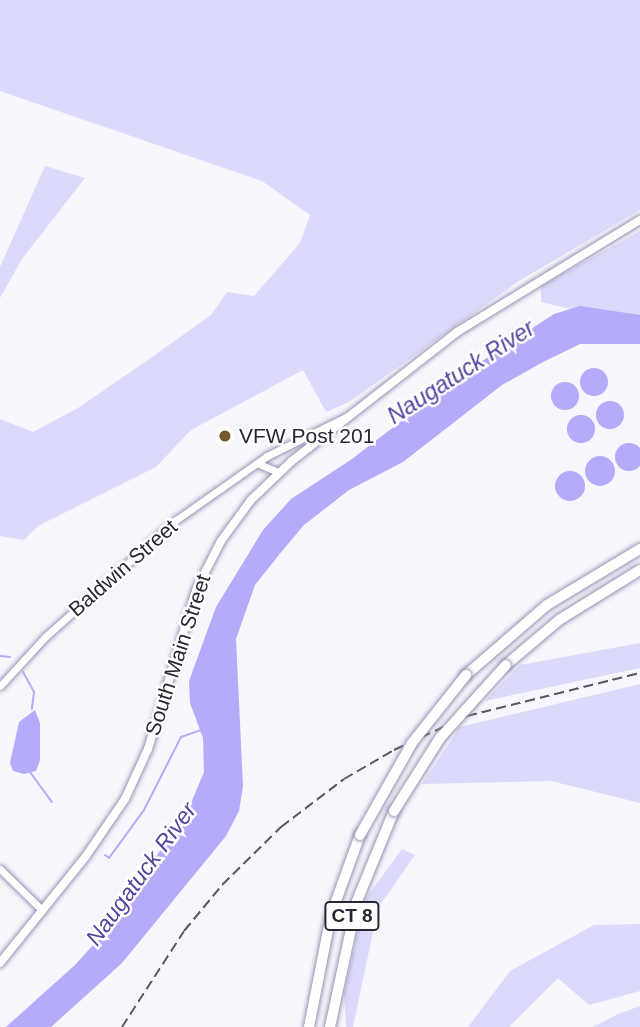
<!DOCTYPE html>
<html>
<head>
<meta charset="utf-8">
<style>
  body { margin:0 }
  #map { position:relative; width:640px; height:1027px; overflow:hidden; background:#f6f6fc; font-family:Helvetica,sans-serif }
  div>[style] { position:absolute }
  .green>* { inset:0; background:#dcdafa }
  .water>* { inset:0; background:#b4abfa }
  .round { border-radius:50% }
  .stream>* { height:2px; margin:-1px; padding:0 1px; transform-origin:1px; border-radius:1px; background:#b4abfa }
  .roads { filter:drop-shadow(0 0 2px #9794b4) drop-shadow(0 0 2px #9794b4) }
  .secondary>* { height:7px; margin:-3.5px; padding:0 3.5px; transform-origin:3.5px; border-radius:3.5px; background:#fff }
  .primary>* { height:8px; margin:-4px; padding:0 4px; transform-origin:4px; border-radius:4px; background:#fff }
  .highway>* { height:10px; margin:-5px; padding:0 5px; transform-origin:5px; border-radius:5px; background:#fff }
  .rail>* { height:2px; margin-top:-1px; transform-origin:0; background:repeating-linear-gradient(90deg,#575661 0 10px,transparent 0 15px) }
  .bridges { filter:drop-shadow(0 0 2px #9794b4) drop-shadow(0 0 2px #9794b4) }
  .highway-bridge>* { height:10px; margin:-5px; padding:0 5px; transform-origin:5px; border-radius:5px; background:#fff }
  .dots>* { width:19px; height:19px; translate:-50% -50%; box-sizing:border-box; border:4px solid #fff; border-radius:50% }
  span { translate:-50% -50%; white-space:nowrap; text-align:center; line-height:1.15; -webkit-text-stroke:5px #fff; paint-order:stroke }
  .shield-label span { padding:2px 5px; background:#fff; border:2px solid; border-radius:5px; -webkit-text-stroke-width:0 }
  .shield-label { font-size:19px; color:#272632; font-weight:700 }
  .poi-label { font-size:21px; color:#272632 }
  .left { translate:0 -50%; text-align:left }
  .street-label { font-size:21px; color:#272632 }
  .water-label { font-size:23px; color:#55439e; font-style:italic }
</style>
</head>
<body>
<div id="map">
  <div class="green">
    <div style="clip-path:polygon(0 0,640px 0,640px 210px,519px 281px,349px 402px,326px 412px,303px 370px,191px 430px,156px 467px,38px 526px,24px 540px,0 536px,0 419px,33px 432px,78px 408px,145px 362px,211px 315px,227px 292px,254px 296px,300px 243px,310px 215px,262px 181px,0 91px)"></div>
    <div style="clip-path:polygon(45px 166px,85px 178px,22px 259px,0 298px,0 267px)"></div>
    <div style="clip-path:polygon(640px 231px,640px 318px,591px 314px,541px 302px,541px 286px)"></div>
    <div style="clip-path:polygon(640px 643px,640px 668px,485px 701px,520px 665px)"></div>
    <div style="clip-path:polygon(640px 684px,640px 803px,551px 781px,422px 784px,460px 727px)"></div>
    <div style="clip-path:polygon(402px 849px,415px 855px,378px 908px,353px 1027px,346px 1027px,344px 992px,366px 898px)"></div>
    <div style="clip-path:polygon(640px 924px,640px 991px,589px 1005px,558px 978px,509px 1027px,468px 1027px,510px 971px,594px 925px)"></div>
    <div style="clip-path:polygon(640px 1006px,640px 1027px,593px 1027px,618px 1014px)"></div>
  </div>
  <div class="water">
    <div style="clip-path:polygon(580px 306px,640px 315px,640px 344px,580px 344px,543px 362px,502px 385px,403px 462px,349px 490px,304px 525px,282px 551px,255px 585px,236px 639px,243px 786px,239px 811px,226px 836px,122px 963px,51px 1027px,6px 1027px,75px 965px,113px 923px,191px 803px,204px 772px,203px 738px,190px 703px,189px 681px,216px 607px,263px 530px,291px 499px,352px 459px,461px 375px,554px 314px)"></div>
    <div class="round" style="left:580px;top:368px;width:28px;height:28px"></div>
    <div class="round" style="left:551px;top:382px;width:28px;height:28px"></div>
    <div class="round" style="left:596px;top:401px;width:28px;height:28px"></div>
    <div class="round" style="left:567px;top:415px;width:28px;height:28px"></div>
    <div class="round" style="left:615px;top:443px;width:28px;height:28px"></div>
    <div class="round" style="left:585px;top:456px;width:30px;height:30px"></div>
    <div class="round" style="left:555px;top:471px;width:30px;height:30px"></div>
    <div style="clip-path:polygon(35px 710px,40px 723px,40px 760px,36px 771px,24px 774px,13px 771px,10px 763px,19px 722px)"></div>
  </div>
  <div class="stream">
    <div style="left:0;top:656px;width:10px;rotate:6deg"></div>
    <div style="left:23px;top:672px;width:23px;rotate:61deg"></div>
    <div style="left:34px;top:692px;width:17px;rotate:97deg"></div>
    <div style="left:30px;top:772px;width:37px;rotate:54deg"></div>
    <div style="left:105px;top:855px;width:5px;rotate:37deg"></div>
    <div style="left:109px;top:858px;width:59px;rotate:-53.9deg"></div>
    <div style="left:144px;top:810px;width:82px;rotate:-63.1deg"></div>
    <div style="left:181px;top:737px;width:21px;rotate:-19deg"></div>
  </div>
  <div class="roads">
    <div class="secondary">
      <div style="left:259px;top:464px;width:21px;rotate:23deg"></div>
      <div style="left:0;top:686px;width:67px;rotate:-47.4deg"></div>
      <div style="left:45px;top:637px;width:176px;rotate:-41.8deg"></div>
      <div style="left:176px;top:520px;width:111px;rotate:-35.1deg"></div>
      <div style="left:267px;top:456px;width:90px;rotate:-26.3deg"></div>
      <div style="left:0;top:869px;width:59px;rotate:44.3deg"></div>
    </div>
    <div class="primary">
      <div style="left:0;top:963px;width:137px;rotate:-51.2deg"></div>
      <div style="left:86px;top:856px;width:69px;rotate:-55.6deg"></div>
      <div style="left:125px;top:799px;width:55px;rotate:-65.3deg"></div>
      <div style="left:148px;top:749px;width:168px;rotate:-73.1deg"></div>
      <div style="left:197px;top:588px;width:53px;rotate:-62.9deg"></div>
      <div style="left:221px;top:541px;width:51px;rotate:-53.8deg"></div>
      <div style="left:251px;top:500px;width:57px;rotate:-43.6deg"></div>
      <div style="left:292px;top:461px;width:209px;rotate:-38deg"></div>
      <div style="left:457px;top:332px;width:215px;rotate:-31.5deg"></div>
    </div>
    <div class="highway">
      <div style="left:506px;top:665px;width:70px;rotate:-40.3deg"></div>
      <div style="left:559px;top:620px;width:95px;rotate:-31.7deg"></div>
      <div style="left:466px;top:675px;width:107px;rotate:-40.8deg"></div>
      <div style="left:547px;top:605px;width:109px;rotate:-31.1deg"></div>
      <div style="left:309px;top:1027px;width:114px;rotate:-78.9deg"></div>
      <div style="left:331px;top:915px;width:85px;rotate:-70.1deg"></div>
      <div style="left:330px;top:1027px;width:129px;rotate:-77.9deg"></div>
      <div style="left:357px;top:901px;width:97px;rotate:-67.7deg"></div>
    </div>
  </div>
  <div class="rail">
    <div style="left:122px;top:1027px;width:114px;rotate:-57.1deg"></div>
    <div style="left:184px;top:931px;width:60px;rotate:-50.4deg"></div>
    <div style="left:222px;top:885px;width:83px;rotate:-44.5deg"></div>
    <div style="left:281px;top:827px;width:79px;rotate:-37.3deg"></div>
    <div style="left:344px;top:779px;width:58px;rotate:-30.1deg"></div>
    <div style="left:394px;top:750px;width:81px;rotate:-25deg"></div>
    <div style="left:467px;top:716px;width:178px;rotate:-14deg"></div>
  </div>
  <div class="bridges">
    <div class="highway-bridge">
      <div style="left:394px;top:811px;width:86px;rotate:-57.8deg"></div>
      <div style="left:440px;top:738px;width:98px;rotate:-47.9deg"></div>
      <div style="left:360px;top:835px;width:106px;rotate:-60.5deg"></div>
      <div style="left:412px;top:743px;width:87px;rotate:-51.5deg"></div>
    </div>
  </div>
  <div class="dots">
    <div style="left:225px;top:436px;background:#75592c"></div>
  </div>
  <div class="shield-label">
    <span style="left:352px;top:916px">CT 8</span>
  </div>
  <div class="poi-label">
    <span class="left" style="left:239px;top:436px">VFW Post 201</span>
  </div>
  <div class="street-label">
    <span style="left:123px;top:568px;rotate:-41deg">Baldwin Street</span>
    <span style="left:178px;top:655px;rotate:-72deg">South Main Street</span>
  </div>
  <div class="water-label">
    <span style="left:461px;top:372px;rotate:-33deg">Naugatuck River</span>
    <span style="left:141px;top:874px;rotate:-54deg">Naugatuck River</span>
  </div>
</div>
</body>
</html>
